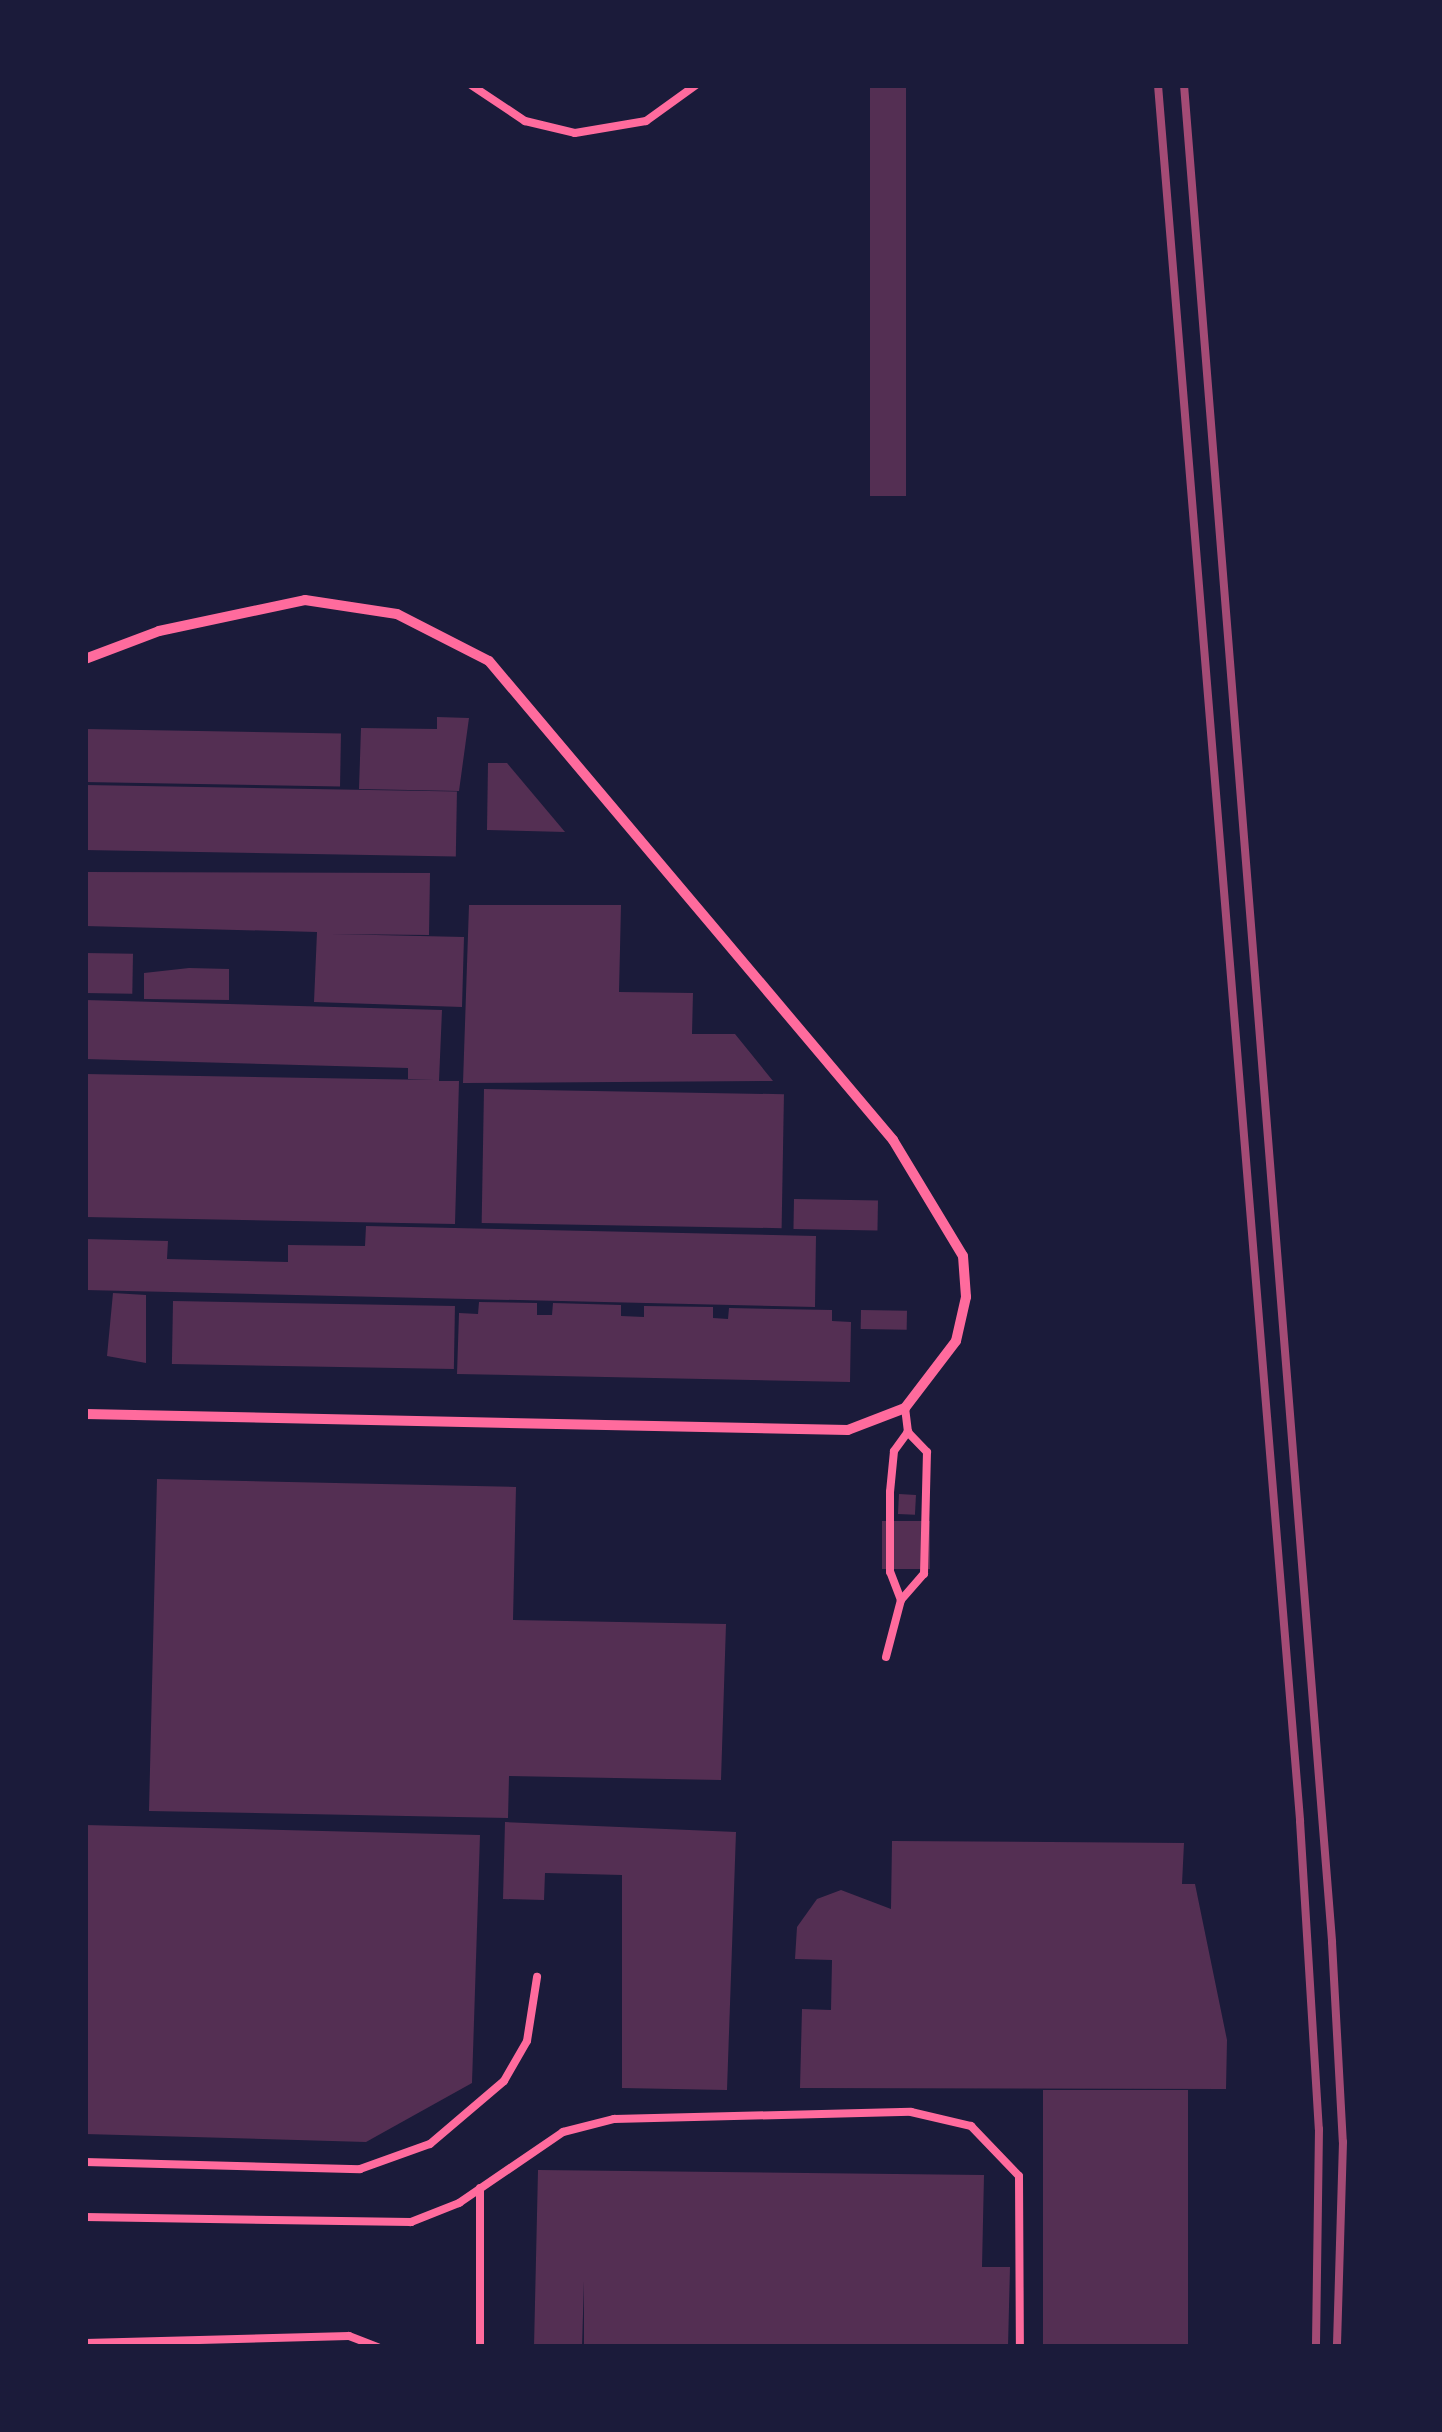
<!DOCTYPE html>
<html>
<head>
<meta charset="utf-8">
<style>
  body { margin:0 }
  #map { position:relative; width:1442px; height:2432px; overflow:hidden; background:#1b1b3a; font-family:"Source Sans 3",sans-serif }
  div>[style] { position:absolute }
  .building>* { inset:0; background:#542f53; transform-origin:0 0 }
  .service>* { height:8px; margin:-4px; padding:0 4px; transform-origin:4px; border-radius:4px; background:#ff6b9d }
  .minor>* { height:10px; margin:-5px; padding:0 5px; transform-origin:5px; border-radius:5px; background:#ff6b9d }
  .rail>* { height:8px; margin:-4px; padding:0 4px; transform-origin:4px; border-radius:4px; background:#a44b75 }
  span { translate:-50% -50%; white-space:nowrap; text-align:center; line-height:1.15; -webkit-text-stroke:9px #1b1b3a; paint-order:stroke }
  .frame { position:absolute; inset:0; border:88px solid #1b1b3a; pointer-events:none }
</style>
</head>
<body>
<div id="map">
  <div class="building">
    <div style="left:870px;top:85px;width:36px;height:411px"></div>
    <div style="clip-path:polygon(437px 717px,469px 718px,459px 791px,359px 789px,361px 728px,437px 729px)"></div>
    <div style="left:85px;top:729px;width:256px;height:53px;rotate:1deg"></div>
    <div style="clip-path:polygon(488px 763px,507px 763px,565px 832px,487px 830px)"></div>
    <div style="left:85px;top:785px;width:372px;height:65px;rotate:1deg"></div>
    <div style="clip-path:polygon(85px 872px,430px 873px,429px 935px,331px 934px,464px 937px,462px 1007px,314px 1002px,317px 932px,85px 926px)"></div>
    <div style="clip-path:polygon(469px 905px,621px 905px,619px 992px,693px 993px,692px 1034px,735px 1034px,773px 1081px,463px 1083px)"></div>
    <div style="left:85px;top:953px;width:48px;height:40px;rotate:1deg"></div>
    <div style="clip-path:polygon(189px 968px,229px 969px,229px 1000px,144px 999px,144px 973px)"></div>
    <div style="clip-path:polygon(85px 1000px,442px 1010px,439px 1081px,459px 1081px,455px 1224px,85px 1217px,85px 1074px,434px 1080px,408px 1079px,408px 1068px,85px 1059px)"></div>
    <div style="left:484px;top:1089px;width:300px;height:134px;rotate:1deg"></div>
    <div style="left:794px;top:1199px;width:84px;height:30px;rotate:1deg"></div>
    <div style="clip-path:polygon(366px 1226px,816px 1236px,815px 1307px,85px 1290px,85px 1239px,168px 1241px,167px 1259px,288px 1262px,288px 1245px,365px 1246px)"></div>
    <div style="clip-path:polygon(113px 1293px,146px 1295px,146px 1363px,107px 1356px)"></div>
    <div style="left:173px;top:1301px;width:282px;height:63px;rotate:1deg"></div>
    <div style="clip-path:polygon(479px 1302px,537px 1303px,537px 1315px,552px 1315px,553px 1303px,621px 1305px,621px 1316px,644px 1317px,644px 1306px,713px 1307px,713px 1318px,728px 1319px,729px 1308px,832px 1310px,832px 1321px,851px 1322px,850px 1382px,457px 1374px,459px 1313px,478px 1314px)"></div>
    <div style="left:861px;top:1310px;width:46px;height:19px;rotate:1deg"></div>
    <div style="clip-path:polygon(157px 1479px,516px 1487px,513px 1620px,726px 1624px,721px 1780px,509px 1776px,508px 1818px,149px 1811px)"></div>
    <div style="left:899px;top:1494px;width:17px;height:20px;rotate:3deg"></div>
    <div style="left:882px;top:1521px;width:48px;height:48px"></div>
    <div style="clip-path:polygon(505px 1822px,736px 1832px,727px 2090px,622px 2088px,622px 1875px,545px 1873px,544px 1900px,503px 1899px)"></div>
    <div style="clip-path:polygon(85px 1825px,480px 1835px,472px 2083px,366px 2142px,85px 2134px)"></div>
    <div style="clip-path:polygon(892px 1841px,1184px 1843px,1182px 1884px,1195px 1884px,1227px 2040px,1226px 2089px,800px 2088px,802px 2009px,831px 2010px,832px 1960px,795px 1959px,797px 1927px,817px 1899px,841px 1890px,891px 1909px)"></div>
    <div style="left:1043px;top:2090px;width:145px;height:257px"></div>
    <div style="clip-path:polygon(538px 2170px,984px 2175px,982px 2267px,1010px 2267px,1008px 2347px,584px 2347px,584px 2281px,582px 2347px,534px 2347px)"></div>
  </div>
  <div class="service">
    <div style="left:471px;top:85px;width:65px;rotate:33.7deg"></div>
    <div style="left:525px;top:121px;width:51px;rotate:13.5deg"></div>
    <div style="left:575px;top:133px;width:72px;rotate:-9.6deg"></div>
    <div style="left:646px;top:121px;width:62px;rotate:-35.8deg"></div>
    <div style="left:901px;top:1600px;width:30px;rotate:-111deg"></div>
    <div style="left:890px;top:1572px;width:80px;rotate:-90deg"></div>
    <div style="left:890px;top:1492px;width:41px;rotate:-84.4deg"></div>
    <div style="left:894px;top:1451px;width:24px;rotate:-54deg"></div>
    <div style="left:886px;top:1657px;width:59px;rotate:-75.3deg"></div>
    <div style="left:901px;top:1600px;width:35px;rotate:-49deg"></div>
    <div style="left:924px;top:1574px;width:122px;rotate:-88.6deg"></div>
    <div style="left:927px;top:1452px;width:28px;rotate:-134deg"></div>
    <div style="left:908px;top:1432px;width:24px;rotate:-97deg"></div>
    <div style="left:85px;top:2162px;width:275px;rotate:1.5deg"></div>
    <div style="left:360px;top:2169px;width:74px;rotate:-19.7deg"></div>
    <div style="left:430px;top:2144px;width:97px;rotate:-40.4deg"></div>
    <div style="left:504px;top:2081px;width:46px;rotate:-60.1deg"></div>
    <div style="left:527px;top:2041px;width:65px;rotate:-81.1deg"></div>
    <div style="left:480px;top:2188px;width:159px;rotate:90deg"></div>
    <div style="left:85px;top:2217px;width:326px;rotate:0.9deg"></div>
    <div style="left:411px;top:2222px;width:52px;rotate:-21.6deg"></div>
    <div style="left:459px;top:2203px;width:126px;rotate:-34.3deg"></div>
    <div style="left:563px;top:2132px;width:53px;rotate:-14.3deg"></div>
    <div style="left:614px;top:2119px;width:297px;rotate:-1.4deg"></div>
    <div style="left:911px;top:2112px;width:62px;rotate:13.1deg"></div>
    <div style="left:971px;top:2126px;width:69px;rotate:46.2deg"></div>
    <div style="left:1019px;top:2176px;width:171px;rotate:89.7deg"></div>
    <div style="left:85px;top:2343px;width:264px;rotate:-1.5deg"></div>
    <div style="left:349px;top:2336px;width:31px;rotate:21deg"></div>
  </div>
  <div class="minor">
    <div style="left:85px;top:659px;width:79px;rotate:-20.7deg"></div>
    <div style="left:159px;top:631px;width:149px;rotate:-12deg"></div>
    <div style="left:305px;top:600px;width:93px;rotate:8.7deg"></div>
    <div style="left:397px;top:614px;width:103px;rotate:27.1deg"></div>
    <div style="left:489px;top:661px;width:627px;rotate:49.85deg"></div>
    <div style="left:893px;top:1140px;width:135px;rotate:58.9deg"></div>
    <div style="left:963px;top:1256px;width:41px;rotate:85.8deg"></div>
    <div style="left:966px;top:1297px;width:45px;rotate:102.8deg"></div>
    <div style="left:956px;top:1341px;width:84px;rotate:127.3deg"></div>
    <div style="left:905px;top:1408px;width:61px;rotate:158.9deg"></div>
    <div style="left:848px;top:1430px;width:763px;rotate:-178.8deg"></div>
  </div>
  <div class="rail">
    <div style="left:1158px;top:85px;width:1742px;rotate:85.32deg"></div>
    <div style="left:1300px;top:1821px;width:309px;rotate:86.5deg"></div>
    <div style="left:1319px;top:2129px;width:218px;rotate:90.8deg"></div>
    <div style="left:1184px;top:85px;width:1863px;rotate:85.44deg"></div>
    <div style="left:1332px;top:1942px;width:200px;rotate:86.9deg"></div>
    <div style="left:1343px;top:2142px;width:205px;rotate:91.7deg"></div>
  </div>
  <div class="frame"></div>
</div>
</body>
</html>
